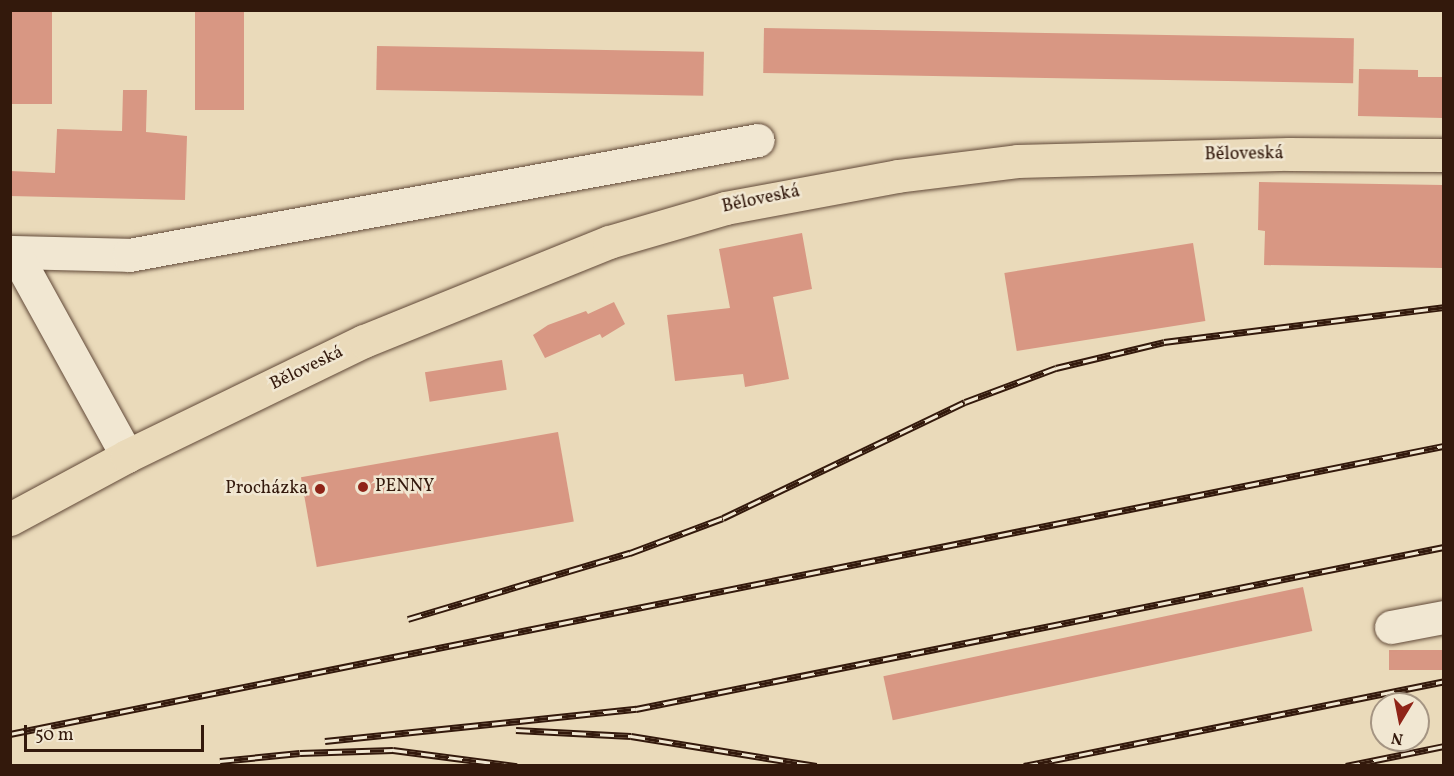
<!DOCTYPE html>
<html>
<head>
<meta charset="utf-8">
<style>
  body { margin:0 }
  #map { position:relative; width:1454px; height:776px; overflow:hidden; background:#eadaba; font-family:Vollkorn,serif }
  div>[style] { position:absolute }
  .building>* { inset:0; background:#d89783; transform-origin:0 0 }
  .roads { filter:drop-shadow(0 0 2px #614938) drop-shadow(0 0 2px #614938) }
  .minor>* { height:33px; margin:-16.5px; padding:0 16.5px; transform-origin:16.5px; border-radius:16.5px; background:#f1e7d2 }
  .major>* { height:33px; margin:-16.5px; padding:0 16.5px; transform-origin:16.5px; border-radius:16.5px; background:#eadaba }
  .rail>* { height:7px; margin-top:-3.5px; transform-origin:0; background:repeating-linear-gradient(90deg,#f1e7d2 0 14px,#33190c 0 28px); box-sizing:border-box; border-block:2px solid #33190c }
  .dots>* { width:16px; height:16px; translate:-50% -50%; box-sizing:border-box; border:3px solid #f1e7d2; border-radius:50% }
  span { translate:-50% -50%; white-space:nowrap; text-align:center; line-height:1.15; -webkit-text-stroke:5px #f1e7d2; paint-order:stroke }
  .street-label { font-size:18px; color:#33190c }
  .poi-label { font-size:18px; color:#33190c }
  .left { translate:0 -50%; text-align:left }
  .right { translate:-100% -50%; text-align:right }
  .frame { position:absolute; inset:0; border:12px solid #33190c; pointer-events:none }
  .north { position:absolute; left:1370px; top:692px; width:60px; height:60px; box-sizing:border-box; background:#f1e7d2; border:2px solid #a59583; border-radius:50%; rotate:190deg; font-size:16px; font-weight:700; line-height:24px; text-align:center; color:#33190c }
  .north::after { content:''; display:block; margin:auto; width:21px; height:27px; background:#8f2418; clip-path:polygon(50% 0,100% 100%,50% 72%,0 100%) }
  .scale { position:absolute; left:24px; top:725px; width:180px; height:27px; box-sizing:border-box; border:3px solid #33190c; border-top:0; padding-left:8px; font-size:18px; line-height:21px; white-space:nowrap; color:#33190c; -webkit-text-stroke:4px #f1e7d2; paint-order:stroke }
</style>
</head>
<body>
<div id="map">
  <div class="building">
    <div style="left:10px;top:10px;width:42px;height:94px"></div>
    <div style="left:195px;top:10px;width:49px;height:100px"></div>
    <div style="left:764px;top:28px;width:590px;height:45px;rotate:1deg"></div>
    <div style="left:377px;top:46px;width:327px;height:44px;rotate:1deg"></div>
    <div style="clip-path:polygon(1359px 69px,1418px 70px,1418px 77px,1443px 77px,1443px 118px,1358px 116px)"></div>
    <div style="clip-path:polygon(123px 90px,147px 90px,146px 132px,187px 136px,185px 200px,10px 196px,10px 171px,55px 173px,57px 129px,122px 131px)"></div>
    <div style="clip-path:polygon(1259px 182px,1443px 185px,1443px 268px,1264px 265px,1265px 231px,1258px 230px)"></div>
    <div style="clip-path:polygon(802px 233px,812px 289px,773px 297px,789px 379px,745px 387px,743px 374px,675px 381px,667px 315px,730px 308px,719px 249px)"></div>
    <div style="left:1193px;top:243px;width:79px;height:191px;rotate:81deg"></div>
    <div style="clip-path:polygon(614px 302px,625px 324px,602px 338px,600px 334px,545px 358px,533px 335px,548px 325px,586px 311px,588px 314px)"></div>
    <div style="left:502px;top:360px;width:30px;height:78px;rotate:81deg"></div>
    <div style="left:558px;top:432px;width:91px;height:261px;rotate:80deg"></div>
    <div style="left:1303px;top:587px;width:45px;height:429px;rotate:78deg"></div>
    <div style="left:1443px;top:650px;width:20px;height:54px;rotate:90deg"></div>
  </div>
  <div class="roads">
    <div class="minor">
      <div style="left:10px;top:252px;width:119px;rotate:1.4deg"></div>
      <div style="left:129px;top:255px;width:639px;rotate:-10.36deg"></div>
      <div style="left:15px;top:253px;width:232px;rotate:61.1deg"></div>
      <div style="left:1391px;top:627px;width:54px;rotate:-10.7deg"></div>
    </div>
    <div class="major">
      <div style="left:10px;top:519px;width:133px;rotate:-28.3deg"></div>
      <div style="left:127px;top:456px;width:263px;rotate:-25.9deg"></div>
      <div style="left:364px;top:341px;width:264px;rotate:-22deg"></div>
      <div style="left:609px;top:242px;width:121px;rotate:-16.3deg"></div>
      <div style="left:725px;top:208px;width:175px;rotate:-10.5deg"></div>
      <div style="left:897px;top:176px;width:121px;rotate:-7.1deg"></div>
      <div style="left:1017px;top:161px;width:272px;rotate:-1.5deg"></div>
      <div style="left:1289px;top:154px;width:155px;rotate:0.4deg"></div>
    </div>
  </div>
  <div class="rail">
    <div style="left:408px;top:619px;width:232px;rotate:-16.6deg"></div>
    <div style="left:630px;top:553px;width:99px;rotate:-20.6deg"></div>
    <div style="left:723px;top:518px;width:268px;rotate:-25.6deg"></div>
    <div style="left:965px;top:402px;width:97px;rotate:-20.5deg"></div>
    <div style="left:1056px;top:368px;width:111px;rotate:-13.5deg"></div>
    <div style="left:1164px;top:342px;width:282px;rotate:-7.1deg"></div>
    <div style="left:516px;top:730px;width:115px;rotate:3deg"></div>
    <div style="left:631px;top:736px;width:188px;rotate:9.2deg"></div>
    <div style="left:10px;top:734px;width:1463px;rotate:-11.36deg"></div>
    <div style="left:325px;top:741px;width:313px;rotate:-5.9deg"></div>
    <div style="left:636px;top:709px;width:824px;rotate:-11.34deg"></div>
    <div style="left:220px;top:761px;width:80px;rotate:-5.7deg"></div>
    <div style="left:300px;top:753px;width:93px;rotate:-1.8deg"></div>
    <div style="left:393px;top:750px;width:125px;rotate:7.4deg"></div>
    <div style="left:1024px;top:766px;width:429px;rotate:-11.4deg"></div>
    <div style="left:1346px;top:766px;width:100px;rotate:-11.5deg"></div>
  </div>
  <div class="dots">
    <div style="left:363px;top:487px;background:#8f2418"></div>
    <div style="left:320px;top:489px;background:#8f2418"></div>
  </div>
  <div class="street-label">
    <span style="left:1244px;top:155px;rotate:-1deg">Běloveská</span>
    <span style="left:761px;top:200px;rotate:-12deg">Běloveská</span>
    <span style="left:307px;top:369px;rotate:-26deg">Běloveská</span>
  </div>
  <div class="poi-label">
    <span class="left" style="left:375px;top:487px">PENNY</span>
    <span class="right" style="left:308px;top:489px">Procházka</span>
  </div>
  <div class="frame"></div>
  <div class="north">N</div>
  <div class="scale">50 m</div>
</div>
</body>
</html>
